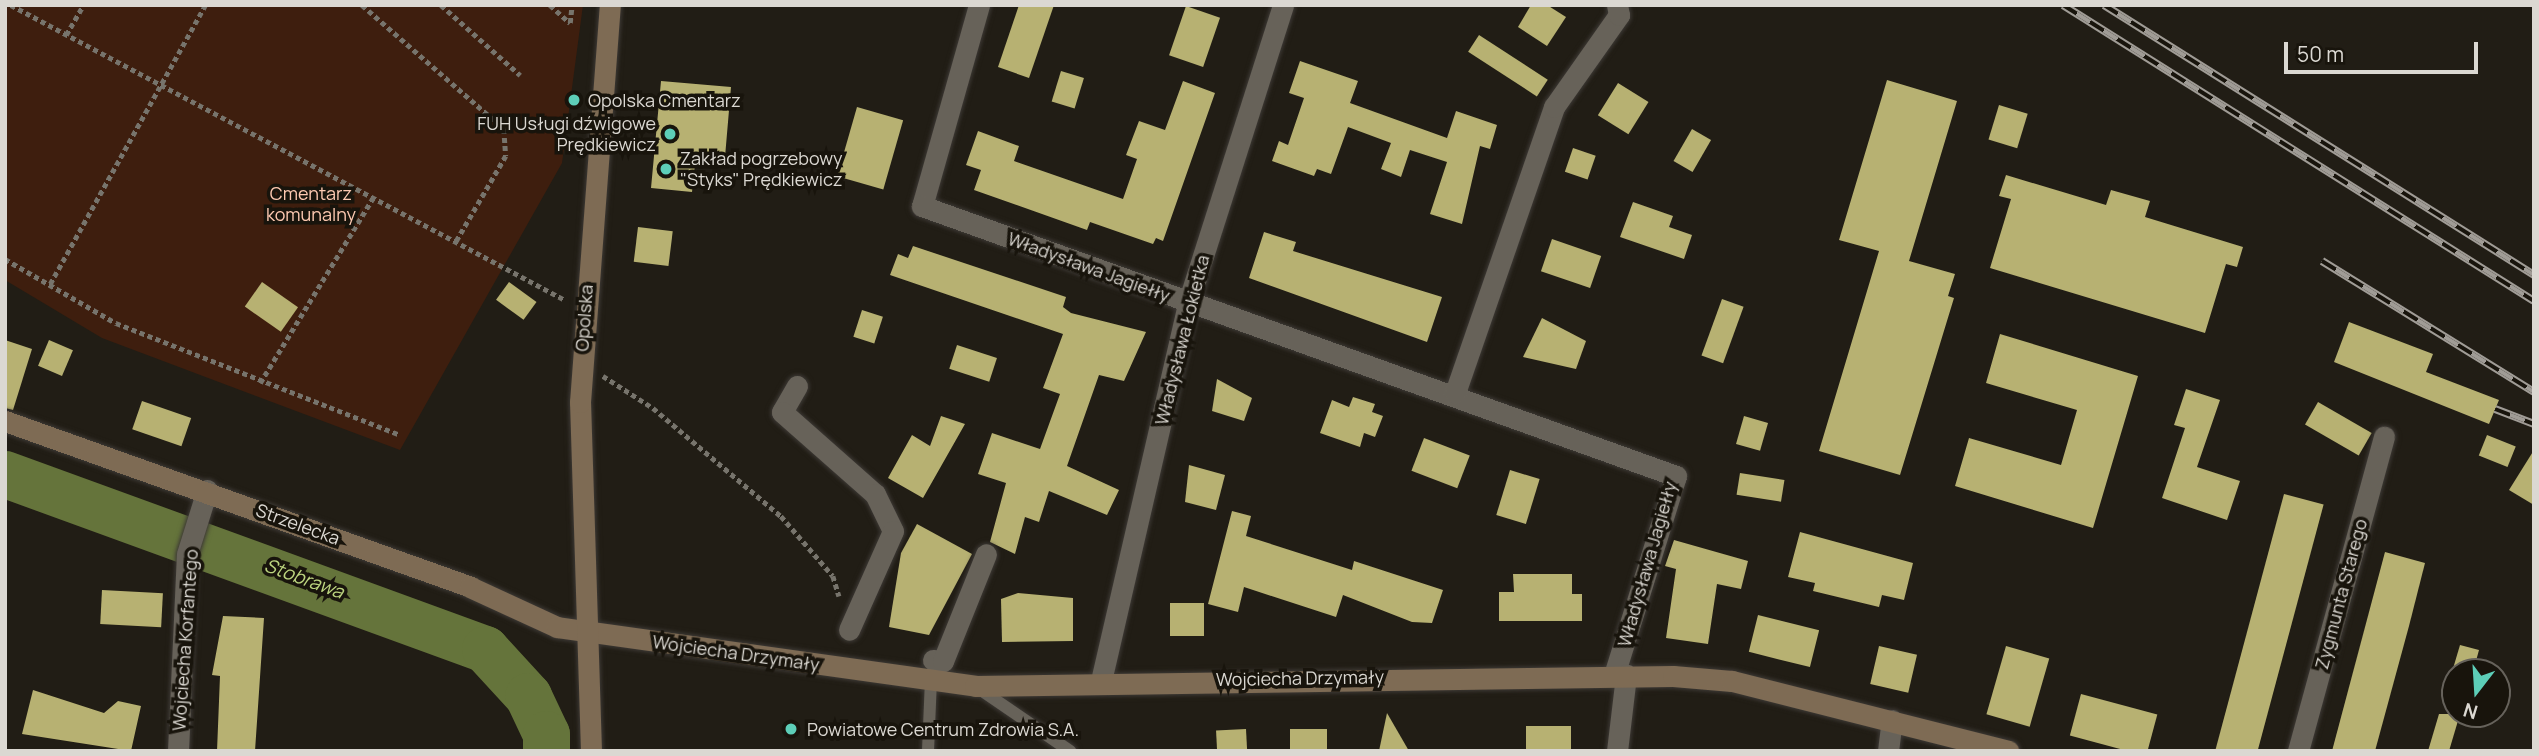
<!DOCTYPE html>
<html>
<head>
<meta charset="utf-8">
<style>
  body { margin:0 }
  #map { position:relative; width:2539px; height:756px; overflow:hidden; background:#211d15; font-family:Manrope,sans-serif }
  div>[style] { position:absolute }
  .green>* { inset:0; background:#3e1e0e }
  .river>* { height:47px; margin:-23.5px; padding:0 23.5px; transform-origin:23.5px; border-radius:23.5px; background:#65743b }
  .building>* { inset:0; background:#b7b172; transform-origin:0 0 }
  .path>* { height:4.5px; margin-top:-2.25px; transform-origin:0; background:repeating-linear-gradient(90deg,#77746c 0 5px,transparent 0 8.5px) }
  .roads { filter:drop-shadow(0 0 2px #3d3935) drop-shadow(0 0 2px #3d3935) }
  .lane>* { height:12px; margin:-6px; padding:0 6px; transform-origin:6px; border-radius:6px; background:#676259 }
  .street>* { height:21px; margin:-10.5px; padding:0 10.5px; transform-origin:10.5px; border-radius:10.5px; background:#676259 }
  .secondary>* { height:21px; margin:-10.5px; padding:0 10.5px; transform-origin:10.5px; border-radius:10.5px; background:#7e6b54 }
  .rail>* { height:8px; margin-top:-4px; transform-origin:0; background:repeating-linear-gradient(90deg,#18140c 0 16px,#a09c96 0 32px); box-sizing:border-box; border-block:2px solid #a09c96 }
  .dots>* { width:19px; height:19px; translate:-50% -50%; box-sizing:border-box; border:4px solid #18140c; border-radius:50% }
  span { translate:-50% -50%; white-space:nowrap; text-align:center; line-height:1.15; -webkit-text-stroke:7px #18140c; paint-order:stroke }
  .poi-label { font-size:18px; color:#dbd8d2 }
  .left { translate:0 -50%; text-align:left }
  .right { translate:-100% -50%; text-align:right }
  .park-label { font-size:18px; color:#fdc9b1 }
  .street-label { font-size:18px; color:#dbd8d2 }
  .water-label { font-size:19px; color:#bcd47f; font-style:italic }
  .frame { position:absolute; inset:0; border:7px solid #dbd8d2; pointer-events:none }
  .north { position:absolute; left:2441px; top:658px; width:70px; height:70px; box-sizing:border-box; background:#18140c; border:2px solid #66625b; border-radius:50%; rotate:197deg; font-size:19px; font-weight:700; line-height:28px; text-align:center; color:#dbd8d2 }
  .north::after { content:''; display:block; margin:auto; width:24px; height:32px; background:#5dceb8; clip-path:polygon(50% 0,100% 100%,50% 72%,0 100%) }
  .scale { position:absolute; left:2284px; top:42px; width:194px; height:32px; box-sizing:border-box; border:4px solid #dbd8d2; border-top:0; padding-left:9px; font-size:21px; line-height:24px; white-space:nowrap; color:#dbd8d2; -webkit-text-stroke:5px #18140c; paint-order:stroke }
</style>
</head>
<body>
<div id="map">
  <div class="green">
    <div style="clip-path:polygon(5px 5px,583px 5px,562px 163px,400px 450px,102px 338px,5px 280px)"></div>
  </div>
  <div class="river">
    <div style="left:5px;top:474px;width:511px;rotate:20.03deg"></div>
    <div style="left:485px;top:649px;width:64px;rotate:47.5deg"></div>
    <div style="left:528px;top:696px;width:42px;rotate:64.7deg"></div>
    <div style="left:546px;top:734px;width:17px;rotate:90deg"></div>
  </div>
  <div class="building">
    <div style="clip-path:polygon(1019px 5px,1054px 5px,1029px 78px,998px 67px)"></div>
    <div style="clip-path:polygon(1531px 5px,1547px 5px,1566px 17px,1547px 46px,1518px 27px)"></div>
    <div style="left:1186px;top:6px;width:36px;height:52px;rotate:19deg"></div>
    <div style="left:1479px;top:35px;width:82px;height:20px;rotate:33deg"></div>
    <div style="clip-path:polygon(1300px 61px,1358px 81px,1350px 103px,1447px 138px,1456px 111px,1497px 125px,1490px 149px,1480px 146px,1462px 224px,1430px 214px,1447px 162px,1410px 150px,1401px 177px,1381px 169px,1391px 143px,1348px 127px,1331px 174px,1317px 169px,1314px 176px,1272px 161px,1279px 141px,1288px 145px,1304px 98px,1289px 93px)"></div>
    <div style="left:1061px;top:71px;width:24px;height:32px;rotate:17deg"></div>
    <div style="clip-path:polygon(1887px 80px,1957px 101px,1909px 261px,1955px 274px,1948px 296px,1954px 298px,1900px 475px,1819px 451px,1879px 251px,1839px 240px)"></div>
    <div style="clip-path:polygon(661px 81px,731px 87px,725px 157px,696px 155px,692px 192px,651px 188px)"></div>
    <div style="clip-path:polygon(1183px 81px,1215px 93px,1163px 241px,1156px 238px,1153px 244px,1090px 222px,1087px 230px,974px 190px,981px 170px,966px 165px,978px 131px,1019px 146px,1014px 161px,1123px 199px,1137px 159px,1126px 155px,1139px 121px,1165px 130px)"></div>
    <div style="left:1618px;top:83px;width:36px;height:38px;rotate:32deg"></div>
    <div style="left:1999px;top:105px;width:30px;height:36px;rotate:17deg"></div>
    <div style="left:857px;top:107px;width:48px;height:72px;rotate:16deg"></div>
    <div style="left:1692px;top:129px;width:22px;height:37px;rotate:30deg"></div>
    <div style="left:1573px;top:148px;width:24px;height:25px;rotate:19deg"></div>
    <div style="clip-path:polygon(2006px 175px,2106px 205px,2111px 190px,2150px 201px,2145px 217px,2243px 247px,2237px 267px,2226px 264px,2205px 333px,1990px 268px,2011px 199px,1999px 196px)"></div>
    <div style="clip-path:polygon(1633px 202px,1673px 216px,1669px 227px,1692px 235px,1684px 259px,1620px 237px)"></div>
    <div style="left:638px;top:227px;width:35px;height:35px;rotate:7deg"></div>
    <div style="clip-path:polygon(1264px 232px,1296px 242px,1293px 251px,1442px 297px,1427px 342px,1249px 278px)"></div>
    <div style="left:1552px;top:239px;width:52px;height:34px;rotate:19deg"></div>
    <div style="clip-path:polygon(913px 246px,1066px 297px,1063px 307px,1071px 313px,1146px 332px,1124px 381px,1099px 375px,1067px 466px,1119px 490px,1107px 515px,1049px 491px,1039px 522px,1025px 517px,1015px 554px,990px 542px,1006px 483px,978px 474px,992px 433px,1040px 449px,1060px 394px,1043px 388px,1063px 334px,890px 275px,898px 254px,908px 258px)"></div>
    <div style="left:262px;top:282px;width:44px;height:30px;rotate:35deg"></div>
    <div style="left:509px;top:282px;width:34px;height:22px;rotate:36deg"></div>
    <div style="left:1722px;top:299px;width:23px;height:60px;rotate:20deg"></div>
    <div style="left:862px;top:310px;width:22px;height:28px;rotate:18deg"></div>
    <div style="clip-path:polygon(1542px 318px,1586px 341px,1576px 369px,1523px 357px)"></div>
    <div style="clip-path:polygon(2349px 322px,2433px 354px,2426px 372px,2499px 400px,2489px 424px,2334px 362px)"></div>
    <div style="clip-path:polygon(2000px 334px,2138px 376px,2093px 528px,1955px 486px,1969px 438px,2061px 465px,2077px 410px,1986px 383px)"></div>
    <div style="clip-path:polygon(5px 340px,32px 349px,13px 410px,5px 408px)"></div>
    <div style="left:49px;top:340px;width:26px;height:28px;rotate:23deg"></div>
    <div style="left:957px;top:345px;width:42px;height:25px;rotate:18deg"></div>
    <div style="clip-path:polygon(1217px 379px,1252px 398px,1244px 421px,1212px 411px)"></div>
    <div style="clip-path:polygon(2186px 389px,2220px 400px,2197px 467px,2240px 481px,2227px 520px,2162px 498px,2185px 428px,2174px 425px)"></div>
    <div style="clip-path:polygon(1353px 397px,1375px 404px,1372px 412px,1383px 416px,1375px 437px,1364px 433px,1360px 447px,1320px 433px,1332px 400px,1349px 407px)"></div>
    <div style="left:142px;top:401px;width:52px;height:30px;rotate:19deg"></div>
    <div style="left:2318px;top:402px;width:62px;height:26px;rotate:30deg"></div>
    <div style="clip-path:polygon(941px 416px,965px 424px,923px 498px,888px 478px,912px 435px,930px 446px)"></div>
    <div style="left:1744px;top:416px;width:25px;height:29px;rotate:16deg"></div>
    <div style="left:2487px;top:435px;width:31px;height:22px;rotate:22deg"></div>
    <div style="left:1424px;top:438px;width:49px;height:35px;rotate:21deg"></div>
    <div style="clip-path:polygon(2534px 450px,2534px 505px,2509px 490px)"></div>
    <div style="clip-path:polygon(1189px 465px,1225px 475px,1216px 510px,1185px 502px)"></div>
    <div style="left:1510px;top:470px;width:31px;height:47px;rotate:17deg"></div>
    <div style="left:1740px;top:473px;width:45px;height:22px;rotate:9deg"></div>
    <div style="left:2284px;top:494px;width:41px;height:266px;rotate:15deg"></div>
    <div style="clip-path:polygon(1232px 511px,1251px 516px,1246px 536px,1352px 570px,1354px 561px,1443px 590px,1432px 623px,1412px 622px,1343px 595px,1336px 617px,1244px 587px,1238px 612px,1208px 604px)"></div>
    <div style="clip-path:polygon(917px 524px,972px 554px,929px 635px,889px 627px,901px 553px)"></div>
    <div style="clip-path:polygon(1800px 532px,1913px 563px,1904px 600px,1882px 595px,1879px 607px,1813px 591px,1815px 583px,1788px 577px)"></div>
    <div style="clip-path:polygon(1674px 540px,1748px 561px,1741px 589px,1717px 584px,1708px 644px,1666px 638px,1676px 569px,1665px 566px)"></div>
    <div style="clip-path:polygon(2385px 552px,2425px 563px,2409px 626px,2375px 751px,2332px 751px)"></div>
    <div style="clip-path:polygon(1513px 574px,1572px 574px,1572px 594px,1582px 594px,1582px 621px,1499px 621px,1499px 592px,1514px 592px)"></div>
    <div style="left:102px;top:590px;width:61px;height:34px;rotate:3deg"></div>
    <div style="clip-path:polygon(1018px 593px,1073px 598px,1073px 641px,1002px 642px,1001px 599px)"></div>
    <div style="left:1204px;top:603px;width:33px;height:34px;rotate:90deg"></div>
    <div style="left:1758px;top:615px;width:63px;height:38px;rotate:14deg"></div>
    <div style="clip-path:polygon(223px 616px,264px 618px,255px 751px,217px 751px,220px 676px,212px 675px)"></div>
    <div style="clip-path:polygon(2460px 645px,2479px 650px,2473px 672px,2452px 672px)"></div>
    <div style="left:1879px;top:646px;width:39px;height:39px;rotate:13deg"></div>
    <div style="left:2006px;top:646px;width:45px;height:71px;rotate:16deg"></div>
    <div style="clip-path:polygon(33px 690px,104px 713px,118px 701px,141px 706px,131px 751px,22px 734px)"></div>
    <div style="left:2081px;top:694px;width:79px;height:43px;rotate:15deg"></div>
    <div style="clip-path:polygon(1387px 713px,1409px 751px,1379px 751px)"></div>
    <div style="clip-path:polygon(2439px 714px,2460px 714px,2449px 751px,2428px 751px)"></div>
    <div style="left:1571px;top:726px;width:25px;height:45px;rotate:90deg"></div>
    <div style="left:1246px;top:729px;width:22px;height:30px;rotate:87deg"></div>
    <div style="left:1327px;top:729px;width:22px;height:37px;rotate:90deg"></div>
  </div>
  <div class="path">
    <div style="left:11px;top:5px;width:628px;rotate:28.03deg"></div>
    <div style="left:362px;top:5px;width:189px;rotate:41.1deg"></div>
    <div style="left:504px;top:129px;width:27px;rotate:86deg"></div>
    <div style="left:506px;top:156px;width:99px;rotate:120.2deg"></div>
    <div style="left:441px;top:5px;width:106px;rotate:41.5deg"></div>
    <div style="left:550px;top:5px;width:27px;rotate:42deg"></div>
    <div style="left:570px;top:23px;width:18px;rotate:-84deg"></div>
    <div style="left:66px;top:35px;width:34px;rotate:-60deg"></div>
    <div style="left:5px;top:259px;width:128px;rotate:30deg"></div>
    <div style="left:116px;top:323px;width:303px;rotate:21.5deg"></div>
    <div style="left:50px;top:284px;width:319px;rotate:-60.9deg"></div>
    <div style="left:603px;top:376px;width:59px;rotate:32.6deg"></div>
    <div style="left:653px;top:408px;width:167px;rotate:40.2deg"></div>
    <div style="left:781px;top:516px;width:79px;rotate:49.1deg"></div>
    <div style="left:833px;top:576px;width:21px;rotate:73deg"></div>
    <div style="left:260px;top:383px;width:217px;rotate:-58.6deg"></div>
  </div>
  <div class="roads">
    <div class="lane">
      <div style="left:978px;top:688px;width:112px;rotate:34.4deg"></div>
      <div style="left:928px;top:751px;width:71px;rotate:-87.6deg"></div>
    </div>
    <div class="street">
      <div style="left:979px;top:5px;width:209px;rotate:105.8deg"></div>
      <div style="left:922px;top:206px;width:801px;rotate:19.7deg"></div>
      <div style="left:1676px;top:476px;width:208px;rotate:107.3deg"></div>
      <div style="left:797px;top:386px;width:30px;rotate:120deg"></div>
      <div style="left:782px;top:412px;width:124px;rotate:41.4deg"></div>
      <div style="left:875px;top:494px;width:41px;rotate:64.1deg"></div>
      <div style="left:893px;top:531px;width:108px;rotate:114deg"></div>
      <div style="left:1455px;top:393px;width:303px;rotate:-70.9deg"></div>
      <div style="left:1554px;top:107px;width:113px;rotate:-54.8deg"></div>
      <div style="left:1619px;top:15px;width:10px;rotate:-101deg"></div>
      <div style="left:933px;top:660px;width:10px;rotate:6deg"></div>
      <div style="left:943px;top:661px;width:115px;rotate:-68.1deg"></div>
      <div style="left:1101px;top:681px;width:388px;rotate:-77deg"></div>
      <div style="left:1188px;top:303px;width:313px;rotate:-72.3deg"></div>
      <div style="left:178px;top:751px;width:197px;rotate:-87.4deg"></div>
      <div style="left:187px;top:554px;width:67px;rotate:-72.6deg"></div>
      <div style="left:1617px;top:751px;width:77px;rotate:-83.2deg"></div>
      <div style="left:1888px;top:751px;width:31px;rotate:-83deg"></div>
      <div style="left:2298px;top:751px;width:326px;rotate:-74.7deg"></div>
    </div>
    <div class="secondary">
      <div style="left:5px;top:421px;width:494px;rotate:19.6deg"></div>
      <div style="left:470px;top:587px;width:96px;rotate:24.7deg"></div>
      <div style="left:557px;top:627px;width:422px;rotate:8deg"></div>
      <div style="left:975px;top:686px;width:698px;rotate:-0.82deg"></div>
      <div style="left:1673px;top:676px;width:59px;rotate:4.8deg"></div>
      <div style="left:1732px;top:681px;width:285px;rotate:14.2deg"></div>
      <div style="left:591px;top:751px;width:349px;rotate:-91.8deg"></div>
      <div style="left:580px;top:402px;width:398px;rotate:-85.7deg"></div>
    </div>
  </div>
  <div class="rail">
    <div style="left:2063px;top:5px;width:556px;rotate:32.15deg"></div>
    <div style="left:2104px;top:5px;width:508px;rotate:32.12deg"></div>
    <div style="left:2322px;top:261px;width:249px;rotate:31.7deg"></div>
    <div style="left:2495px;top:409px;width:42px;rotate:21deg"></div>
  </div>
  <div class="dots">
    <div style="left:574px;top:100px;background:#5dceb8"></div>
    <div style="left:670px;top:134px;background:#5dceb8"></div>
    <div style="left:666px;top:169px;background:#5dceb8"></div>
    <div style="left:791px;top:729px;background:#5dceb8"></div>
  </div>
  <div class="poi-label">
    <span class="left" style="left:588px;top:100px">Opolska Cmentarz</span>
    <span class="right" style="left:656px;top:134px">FUH Usługi dźwigowe<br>Prędkiewicz</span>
    <span class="left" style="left:680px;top:169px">Zakład pogrzebowy<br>"Styks" Prędkiewicz</span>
    <span class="left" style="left:807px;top:729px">Powiatowe Centrum Zdrowia S.A.</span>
  </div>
  <div class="park-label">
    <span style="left:311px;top:204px">Cmentarz<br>komunalny</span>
  </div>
  <div class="street-label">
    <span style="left:1089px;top:267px;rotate:20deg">Władysława Jagiełły</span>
    <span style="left:584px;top:318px;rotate:-86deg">Opolska</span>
    <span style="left:1182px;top:340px;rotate:-76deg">Władysława Łokietka</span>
    <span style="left:298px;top:524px;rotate:20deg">Strzelecka</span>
    <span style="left:1647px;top:564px;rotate:-74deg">Władysława Jagiełły</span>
    <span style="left:2341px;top:594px;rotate:-75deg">Zygmunta Starego</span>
    <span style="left:185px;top:640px;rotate:-86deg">Wojciecha Korfantego</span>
    <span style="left:736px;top:653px;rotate:8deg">Wojciecha Drzymały</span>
    <span style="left:1300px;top:678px;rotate:-1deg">Wojciecha Drzymały</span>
  </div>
  <div class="water-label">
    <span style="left:304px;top:579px;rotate:20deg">Stobrawa</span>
  </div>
  <div class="frame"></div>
  <div class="north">N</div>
  <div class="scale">50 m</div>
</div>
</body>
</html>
